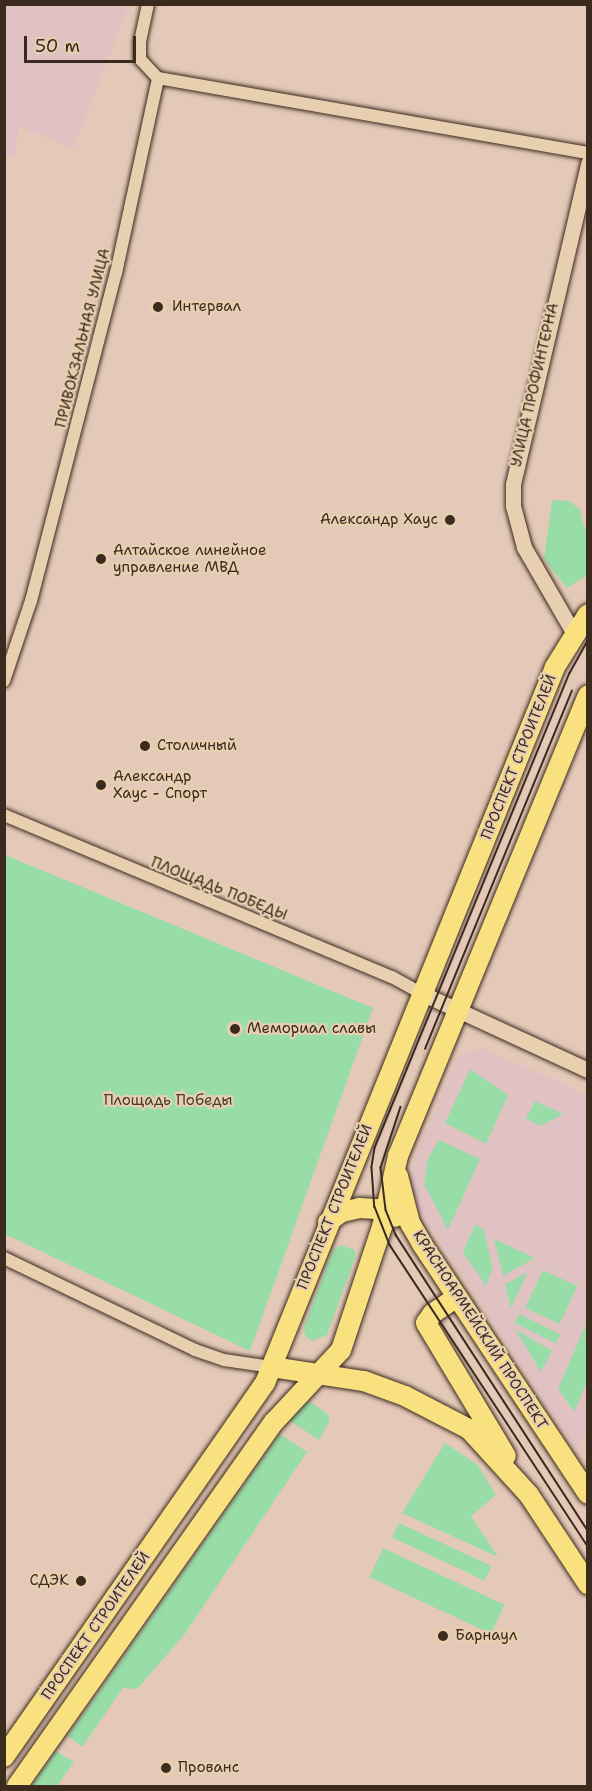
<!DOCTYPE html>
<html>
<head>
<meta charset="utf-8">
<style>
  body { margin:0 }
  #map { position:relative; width:592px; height:1791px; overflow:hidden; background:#e4c9b8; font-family:"Shantell Sans",sans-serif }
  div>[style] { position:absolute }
  .built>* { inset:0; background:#e1c2c3 }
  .green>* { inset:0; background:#98dca8; transform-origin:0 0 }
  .roads { filter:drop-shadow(0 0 2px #3b2a1e) drop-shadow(0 0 2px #3b2a1e) }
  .minor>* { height:12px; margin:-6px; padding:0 6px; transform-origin:6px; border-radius:6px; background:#e7cfaf }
  .tertiary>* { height:15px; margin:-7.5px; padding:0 7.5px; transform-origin:7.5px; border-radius:7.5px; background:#e7cfaf }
  .primary>* { height:20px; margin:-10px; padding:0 10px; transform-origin:10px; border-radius:10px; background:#fae180 }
  .tram>* { height:1.5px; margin:-0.75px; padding:0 0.75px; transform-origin:0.75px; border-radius:0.75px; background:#3b2a1e }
  .dots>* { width:16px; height:16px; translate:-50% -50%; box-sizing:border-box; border:3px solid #e7cfaf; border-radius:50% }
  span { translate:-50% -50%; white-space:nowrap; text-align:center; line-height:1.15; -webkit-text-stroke:4.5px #e7cfaf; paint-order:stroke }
  .poi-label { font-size:15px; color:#3b2a1e }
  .left { translate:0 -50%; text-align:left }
  .right { translate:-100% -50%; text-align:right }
  .street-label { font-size:15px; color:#3b2a1e }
  .park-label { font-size:15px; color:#443c2c }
  .frame { position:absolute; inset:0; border:6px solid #3b2a1e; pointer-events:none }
  .scale { position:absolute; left:24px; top:36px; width:112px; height:27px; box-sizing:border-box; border:3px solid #3b2a1e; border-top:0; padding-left:8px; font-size:18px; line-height:21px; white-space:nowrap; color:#3b2a1e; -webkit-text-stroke:4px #e7cfaf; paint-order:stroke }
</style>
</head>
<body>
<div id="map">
  <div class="built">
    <div style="clip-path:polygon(4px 5px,129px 5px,73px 149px,19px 126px,15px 158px,5px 155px)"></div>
    <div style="clip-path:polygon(485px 1049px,587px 1095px,588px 1430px,577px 1451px,422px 1214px,411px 1185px,414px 1159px,456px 1060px,469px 1050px)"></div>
  </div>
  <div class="green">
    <div style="clip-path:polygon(552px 500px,570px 501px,580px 510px,585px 530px,587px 529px,587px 575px,567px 588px,544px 559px)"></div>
    <div style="clip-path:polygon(5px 855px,373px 1008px,250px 1351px,5px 1234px)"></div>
    <div style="clip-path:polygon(470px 1069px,508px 1095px,486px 1144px,445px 1123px)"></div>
    <div style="clip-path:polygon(535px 1101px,563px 1114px,541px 1126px,526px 1119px)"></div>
    <div style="clip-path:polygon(439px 1140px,480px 1159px,448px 1230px,424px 1184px,428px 1158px)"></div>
    <div style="clip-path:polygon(475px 1225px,483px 1228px,493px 1267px,486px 1286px,463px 1252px)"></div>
    <div style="clip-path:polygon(494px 1239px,535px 1258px,503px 1276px)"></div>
    <div style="clip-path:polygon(340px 1245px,355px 1250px,355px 1258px,327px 1335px,312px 1341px,305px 1336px,304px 1327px,333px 1250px)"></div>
    <div style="left:543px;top:1270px;width:38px;height:42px;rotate:25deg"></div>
    <div style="clip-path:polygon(528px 1272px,511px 1308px,505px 1284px)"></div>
    <div style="left:519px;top:1314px;width:46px;height:10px;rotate:26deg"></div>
    <div style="clip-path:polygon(587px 1322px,587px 1382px,574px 1412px,558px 1389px)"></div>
    <div style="clip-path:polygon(515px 1329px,552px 1351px,541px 1372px)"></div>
    <div style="clip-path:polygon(311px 1402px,329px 1415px,329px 1422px,319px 1440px,289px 1420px,304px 1403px)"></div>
    <div style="clip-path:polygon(280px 1434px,307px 1452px,184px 1635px,137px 1689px,123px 1688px,82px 1747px,68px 1736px)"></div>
    <div style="clip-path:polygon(445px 1443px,478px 1465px,496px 1495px,471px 1516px,498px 1557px,402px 1513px)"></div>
    <div style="left:399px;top:1523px;width:102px;height:16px;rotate:25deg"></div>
    <div style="left:383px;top:1548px;width:134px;height:32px;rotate:25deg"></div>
    <div style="clip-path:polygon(56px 1751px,74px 1762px,57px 1786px,32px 1786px)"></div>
  </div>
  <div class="roads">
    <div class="minor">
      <div style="left:148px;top:4px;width:38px;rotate:102deg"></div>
      <div style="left:140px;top:41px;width:18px;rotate:90deg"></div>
      <div style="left:140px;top:59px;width:26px;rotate:47deg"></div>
      <div style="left:158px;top:78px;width:436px;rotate:9.9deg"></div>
      <div style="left:4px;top:681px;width:84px;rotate:-71.4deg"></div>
      <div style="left:31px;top:601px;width:339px;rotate:-75.5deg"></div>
      <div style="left:116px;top:273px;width:199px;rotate:-77.8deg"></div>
      <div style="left:4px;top:815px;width:420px;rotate:22.7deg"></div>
      <div style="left:392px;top:977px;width:33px;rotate:29deg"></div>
      <div style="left:4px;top:1258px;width:212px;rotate:25.7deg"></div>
      <div style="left:195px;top:1350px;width:31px;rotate:19deg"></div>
      <div style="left:224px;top:1360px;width:49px;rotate:8.3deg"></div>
    </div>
    <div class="tertiary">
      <div style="left:573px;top:632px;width:98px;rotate:-120deg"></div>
      <div style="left:524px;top:547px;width:42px;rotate:-105deg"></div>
      <div style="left:513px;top:506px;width:22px;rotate:-90deg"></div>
      <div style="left:513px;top:484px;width:330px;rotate:-76.8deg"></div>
      <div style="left:421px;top:993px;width:184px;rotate:24.8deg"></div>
    </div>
    <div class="primary">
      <div style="left:398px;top:1176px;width:49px;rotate:75.7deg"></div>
      <div style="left:410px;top:1223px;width:24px;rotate:60deg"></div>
      <div style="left:422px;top:1244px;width:300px;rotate:56.4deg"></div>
      <div style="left:328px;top:1222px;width:17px;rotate:-36deg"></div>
      <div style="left:342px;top:1212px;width:18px;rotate:-13deg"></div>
      <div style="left:360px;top:1208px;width:26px;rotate:4deg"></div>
      <div style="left:386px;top:1210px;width:11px;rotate:38deg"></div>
      <div style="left:457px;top:1297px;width:29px;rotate:146deg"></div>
      <div style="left:433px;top:1313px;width:12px;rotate:125deg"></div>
      <div style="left:426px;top:1323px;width:155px;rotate:59deg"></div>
      <div style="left:272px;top:1367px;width:93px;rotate:8.7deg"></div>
      <div style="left:364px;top:1381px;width:44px;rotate:20.1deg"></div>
      <div style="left:405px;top:1396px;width:72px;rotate:27.3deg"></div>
      <div style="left:469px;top:1429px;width:89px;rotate:47.7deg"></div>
      <div style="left:529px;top:1495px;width:107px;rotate:56.5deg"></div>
      <div style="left:4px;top:1757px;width:456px;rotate:-55.1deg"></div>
      <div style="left:265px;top:1383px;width:772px;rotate:-67.95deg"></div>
      <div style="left:555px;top:667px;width:62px;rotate:-58.1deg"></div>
      <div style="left:17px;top:1786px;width:446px;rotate:-54.8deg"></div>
      <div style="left:274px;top:1422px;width:98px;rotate:-47.1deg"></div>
      <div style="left:341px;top:1350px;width:130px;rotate:-71.6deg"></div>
      <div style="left:382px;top:1227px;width:73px;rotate:-77.3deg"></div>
      <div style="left:398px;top:1156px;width:498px;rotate:-67.6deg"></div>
    </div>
  </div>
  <div class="tram">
    <div style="left:588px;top:641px;width:37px;rotate:119deg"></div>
    <div style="left:570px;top:673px;width:513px;rotate:112.32deg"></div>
    <div style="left:375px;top:1148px;width:20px;rotate:99deg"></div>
    <div style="left:372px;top:1168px;width:39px;rotate:86deg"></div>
    <div style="left:375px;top:1207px;width:41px;rotate:68.5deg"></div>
    <div style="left:390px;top:1245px;width:361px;rotate:56.7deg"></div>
    <div style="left:425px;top:1049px;width:387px;rotate:-67.7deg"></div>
    <div style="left:401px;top:1107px;width:64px;rotate:108.2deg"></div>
    <div style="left:381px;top:1168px;width:42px;rotate:83.2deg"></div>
    <div style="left:386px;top:1210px;width:27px;rotate:68deg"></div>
    <div style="left:396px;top:1235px;width:353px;rotate:57deg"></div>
  </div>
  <div class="dots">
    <div style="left:158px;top:307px;background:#3b2a1e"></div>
    <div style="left:450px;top:520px;background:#3b2a1e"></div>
    <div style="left:101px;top:559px;background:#3b2a1e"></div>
    <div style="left:145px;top:746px;background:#3b2a1e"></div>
    <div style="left:101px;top:785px;background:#3b2a1e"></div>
    <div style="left:235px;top:1029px;background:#3b2a1e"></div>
    <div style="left:81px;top:1581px;background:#3b2a1e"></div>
    <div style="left:443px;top:1636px;background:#3b2a1e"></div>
    <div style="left:166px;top:1768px;background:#3b2a1e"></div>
  </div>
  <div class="poi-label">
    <span class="left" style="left:172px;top:307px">Интервал</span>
    <span class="right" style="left:438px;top:520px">Александр Хаус</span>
    <span class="left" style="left:113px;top:559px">Алтайское линейное<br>управление МВД</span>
    <span class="left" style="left:157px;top:746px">Столичный</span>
    <span class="left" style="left:113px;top:785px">Александр<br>Хаус - Спорт</span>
    <span class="left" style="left:247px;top:1029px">Мемориал славы</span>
    <span class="right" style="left:69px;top:1581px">СДЭК</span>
    <span class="left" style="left:455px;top:1636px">Барнаул</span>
    <span class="left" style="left:178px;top:1768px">Прованс</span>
  </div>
  <div class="street-label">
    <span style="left:83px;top:338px;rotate:-76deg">ПРИВОКЗАЛЬНАЯ УЛИЦА</span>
    <span style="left:535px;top:385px;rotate:-77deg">УЛИЦА ПРОФИНТЕРНА</span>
    <span style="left:519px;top:757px;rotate:-68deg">ПРОСПЕКТ СТРОИТЕЛЕЙ</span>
    <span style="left:219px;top:889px;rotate:22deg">ПЛОЩАДЬ ПОБЕДЫ</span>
    <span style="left:335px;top:1207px;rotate:-68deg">ПРОСПЕКТ СТРОИТЕЛЕЙ</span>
    <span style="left:480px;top:1330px;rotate:57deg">КРАСНОАРМЕЙСКИЙ ПРОСПЕКТ</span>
    <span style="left:96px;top:1626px;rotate:-55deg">ПРОСПЕКТ СТРОИТЕЛЕЙ</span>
  </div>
  <div class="park-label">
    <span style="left:168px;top:1101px">Площадь Победы</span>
  </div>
  <div class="frame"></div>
  <div class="scale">50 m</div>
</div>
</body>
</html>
